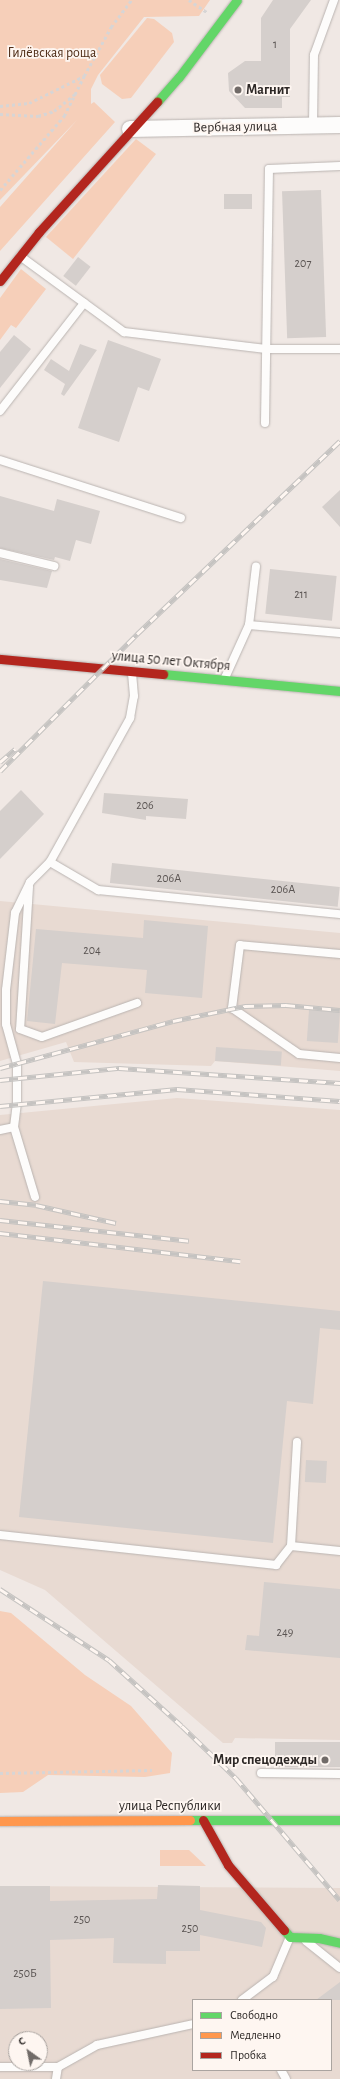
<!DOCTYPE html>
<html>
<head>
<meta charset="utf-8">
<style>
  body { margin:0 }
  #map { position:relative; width:340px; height:2079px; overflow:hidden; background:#f0e8e4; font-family:"Alegreya Sans",sans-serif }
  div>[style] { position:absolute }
  .built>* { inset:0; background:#e8dad2 }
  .green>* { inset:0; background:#f6cfb9 }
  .building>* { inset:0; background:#d5cfcc; transform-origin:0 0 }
  .path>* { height:2.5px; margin-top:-1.25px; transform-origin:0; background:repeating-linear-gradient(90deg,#d7d5d5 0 3px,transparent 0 6px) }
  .roads { filter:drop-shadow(0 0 1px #bab4b1) drop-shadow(0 0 1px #bab4b1) }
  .lane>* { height:8px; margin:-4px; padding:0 4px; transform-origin:4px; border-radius:4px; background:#fdfcfb }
  .street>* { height:16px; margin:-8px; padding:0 8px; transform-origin:8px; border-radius:8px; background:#fdfcfb }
  .fast>* { height:9px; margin:-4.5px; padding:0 4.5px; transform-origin:4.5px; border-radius:4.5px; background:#63d668 }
  .slow>* { height:9px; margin:-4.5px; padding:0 4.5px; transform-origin:4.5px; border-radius:4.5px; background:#ff974d }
  .jam>* { height:9px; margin:-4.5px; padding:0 4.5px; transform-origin:4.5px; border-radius:4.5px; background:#b3261e }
  .rail>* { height:4.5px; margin-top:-2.25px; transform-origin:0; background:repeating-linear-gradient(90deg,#fef6f1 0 9px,#c5c3c1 0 18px); box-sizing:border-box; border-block:1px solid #c5c3c1 }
  .dots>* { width:11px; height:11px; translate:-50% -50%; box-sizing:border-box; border:2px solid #fef6f1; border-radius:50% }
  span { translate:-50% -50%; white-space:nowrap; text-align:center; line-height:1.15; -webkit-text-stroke:3.5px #fef6f1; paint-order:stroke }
  .number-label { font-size:12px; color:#5a5452 }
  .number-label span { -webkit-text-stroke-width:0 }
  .park-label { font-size:14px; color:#4f2d17 }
  .poi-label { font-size:14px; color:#2d2826; font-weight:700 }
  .left { translate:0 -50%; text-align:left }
  .right { translate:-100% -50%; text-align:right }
  .street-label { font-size:14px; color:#2d2826 }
  .legend { position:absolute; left:192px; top:1999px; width:140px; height:72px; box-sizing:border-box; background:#fef6f1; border:1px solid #aaa4a0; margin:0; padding:5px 7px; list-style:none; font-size:12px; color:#2d2826 }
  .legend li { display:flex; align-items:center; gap:8px; height:20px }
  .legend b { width:20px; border:1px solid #aaa4a0 }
  .north { position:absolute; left:8px; top:2031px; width:40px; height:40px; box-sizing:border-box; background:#fef6f1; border:1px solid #aaa4a0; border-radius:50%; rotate:327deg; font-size:11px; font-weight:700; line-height:16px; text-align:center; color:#2d2826 }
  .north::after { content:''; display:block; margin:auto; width:14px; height:18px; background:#716b68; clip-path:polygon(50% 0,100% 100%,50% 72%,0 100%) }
</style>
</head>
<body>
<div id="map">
  <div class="built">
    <div style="clip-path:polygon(0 901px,340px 933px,340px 1071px,215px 1061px,211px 1066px,74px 1062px,66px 1042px,0 1061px)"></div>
    <div style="clip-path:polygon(177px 1098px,340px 1110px,340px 1740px,235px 1738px,232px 1743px,223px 1743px,45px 1590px,0 1570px,0 1115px)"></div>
    <div style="clip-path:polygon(evenodd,0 1886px,340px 1888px,340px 2079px,0 2079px,0 1886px,193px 2000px,331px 2000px,331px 2070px,193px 2070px,193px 2000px,0 1886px,16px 2039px,40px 2039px,40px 2063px,16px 2063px,16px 2039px)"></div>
  </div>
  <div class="green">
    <div style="clip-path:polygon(0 0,210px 0,199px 16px,144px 17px,98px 75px,91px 89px,91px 104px,94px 102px,115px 122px,0 251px,0 207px,77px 120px,0 200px)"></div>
    <div style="clip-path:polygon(147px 18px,154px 19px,172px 33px,174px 42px,131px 98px,122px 99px,102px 84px,100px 75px)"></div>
    <div style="clip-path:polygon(136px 139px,156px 154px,73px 259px,46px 237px)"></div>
    <div style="clip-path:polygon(21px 269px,46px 289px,16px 328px,11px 325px,0 340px,0 298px)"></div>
    <div style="clip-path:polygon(0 1611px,11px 1613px,85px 1675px,131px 1706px,172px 1753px,170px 1773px,145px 1777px,48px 1775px,23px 1792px,0 1793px)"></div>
    <div style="clip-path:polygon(160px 1850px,189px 1850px,206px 1866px,160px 1866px)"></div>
  </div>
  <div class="building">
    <div style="clip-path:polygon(273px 0,311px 0,290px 29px,290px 97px,282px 97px,282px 108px,245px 108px,229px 91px,228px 73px,245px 61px,261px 61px,261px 18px)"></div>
    <div style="left:321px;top:190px;width:147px;height:39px;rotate:88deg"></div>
    <div style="left:224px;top:194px;width:28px;height:15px"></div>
    <div style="left:78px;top:257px;width:16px;height:24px;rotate:38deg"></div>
    <div style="clip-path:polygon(14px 335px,31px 349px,0 388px,0 352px)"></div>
    <div style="clip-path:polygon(108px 340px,161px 359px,149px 391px,138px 387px,119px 442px,78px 428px)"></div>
    <div style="clip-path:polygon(80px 344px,97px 350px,64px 396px,61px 394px,65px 384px,44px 370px,51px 359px,69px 371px)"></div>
    <div style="clip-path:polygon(340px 490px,340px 527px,322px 507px)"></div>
    <div style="clip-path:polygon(0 496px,54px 511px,57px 499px,100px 511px,91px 544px,76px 540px,70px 561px,55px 557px,54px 560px,0 548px)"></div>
    <div style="clip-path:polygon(0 559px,52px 571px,47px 588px,0 580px)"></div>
    <div style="left:270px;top:569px;width:67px;height:45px;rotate:6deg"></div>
    <div style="clip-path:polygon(21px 790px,44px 814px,0 859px,0 811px)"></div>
    <div style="clip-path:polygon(104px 793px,188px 799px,186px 819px,146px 816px,146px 820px,102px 813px)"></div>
    <div style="left:112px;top:863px;width:229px;height:20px;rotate:6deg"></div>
    <div style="clip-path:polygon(144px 920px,208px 926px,202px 998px,145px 993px,147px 970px,62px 963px,55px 1024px,27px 1021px,36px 929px,143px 938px)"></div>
    <div style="left:309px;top:1010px;width:31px;height:31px;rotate:4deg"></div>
    <div style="left:216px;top:1047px;width:66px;height:14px;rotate:4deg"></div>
    <div style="clip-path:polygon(43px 1281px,340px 1311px,340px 1330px,320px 1328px,313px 1404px,287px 1401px,273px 1543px,19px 1517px)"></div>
    <div style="left:306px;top:1460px;width:21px;height:22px;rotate:3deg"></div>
    <div style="clip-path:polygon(264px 1582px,340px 1589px,340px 1658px,245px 1650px,247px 1635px,259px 1636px)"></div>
    <div style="left:275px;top:1742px;width:65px;height:25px"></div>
    <div style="clip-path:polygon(158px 1885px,200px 1886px,200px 1910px,261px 1922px,266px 1928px,262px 1947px,200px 1935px,200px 1951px,166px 1951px,166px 1964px,113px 1963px,114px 1938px,50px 1940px,51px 2008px,0 2009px,0 1886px,50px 1886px,50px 1901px,157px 1899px)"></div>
    <div style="clip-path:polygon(340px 1982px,340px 2000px,316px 2000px)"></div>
  </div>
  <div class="path">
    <div style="left:189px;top:0;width:22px;rotate:34deg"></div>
    <div style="left:0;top:106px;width:29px;rotate:-6deg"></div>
    <div style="left:29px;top:103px;width:61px;rotate:-26.1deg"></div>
    <div style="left:84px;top:76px;width:56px;rotate:-61.1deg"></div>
    <div style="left:111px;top:27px;width:34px;rotate:-53deg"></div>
    <div style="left:0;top:114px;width:38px;rotate:3deg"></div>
    <div style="left:38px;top:116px;width:17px;rotate:-17deg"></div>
    <div style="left:54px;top:111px;width:28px;rotate:-39deg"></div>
    <div style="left:0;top:190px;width:98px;rotate:-49.1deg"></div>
    <div style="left:64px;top:116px;width:45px;rotate:-63.4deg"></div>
    <div style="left:0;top:1773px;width:152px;rotate:-1.1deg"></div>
  </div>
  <div class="roads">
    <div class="lane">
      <div style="left:313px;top:125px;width:70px;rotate:-89.2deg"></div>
      <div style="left:314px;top:55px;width:59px;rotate:-70deg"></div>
      <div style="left:20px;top:256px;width:129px;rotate:36.2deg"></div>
      <div style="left:124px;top:332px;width:143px;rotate:6.8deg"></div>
      <div style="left:266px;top:349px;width:74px"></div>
      <div style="left:0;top:411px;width:137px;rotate:-52.1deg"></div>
      <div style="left:265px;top:423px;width:254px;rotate:-89.1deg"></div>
      <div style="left:269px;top:169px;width:71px;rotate:-2.4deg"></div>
      <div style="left:0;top:460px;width:190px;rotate:17.8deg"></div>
      <div style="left:0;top:553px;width:56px;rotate:13.5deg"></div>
      <div style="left:249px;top:625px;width:59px;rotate:-83.2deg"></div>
      <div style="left:224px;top:680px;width:60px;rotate:-65.6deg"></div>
      <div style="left:249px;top:625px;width:91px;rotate:5deg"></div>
      <div style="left:50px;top:862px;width:56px;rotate:30.3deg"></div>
      <div style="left:98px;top:890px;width:243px;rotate:5.7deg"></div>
      <div style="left:29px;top:887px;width:142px;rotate:93.6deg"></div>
      <div style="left:20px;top:1029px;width:23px;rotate:20deg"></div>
      <div style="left:42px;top:1037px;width:101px;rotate:-19.7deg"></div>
      <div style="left:340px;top:954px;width:100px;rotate:-174.9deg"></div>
      <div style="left:240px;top:945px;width:64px;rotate:97.2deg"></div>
      <div style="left:232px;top:1008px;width:81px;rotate:34.5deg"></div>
      <div style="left:299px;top:1054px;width:41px;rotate:5.6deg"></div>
      <div style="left:14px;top:1127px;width:73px;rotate:73.3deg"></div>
      <div style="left:0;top:1130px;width:14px;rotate:-12deg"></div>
      <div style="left:14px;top:1127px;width:23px;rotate:-83deg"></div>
      <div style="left:17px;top:1104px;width:40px;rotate:-90deg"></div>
      <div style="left:17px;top:1064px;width:41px;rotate:-105.4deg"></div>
      <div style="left:6px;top:1024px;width:34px;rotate:-90deg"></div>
      <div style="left:6px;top:990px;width:78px;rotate:-83.3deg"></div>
      <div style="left:15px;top:913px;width:34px;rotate:-64deg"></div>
      <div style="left:30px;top:882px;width:28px;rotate:-45deg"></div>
      <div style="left:50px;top:862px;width:165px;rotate:-60.9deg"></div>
      <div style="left:130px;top:718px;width:22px;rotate:-80deg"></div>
      <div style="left:134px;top:696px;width:23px;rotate:-95deg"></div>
      <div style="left:297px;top:1442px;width:104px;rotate:93.3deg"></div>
      <div style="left:291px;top:1546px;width:49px;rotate:5.8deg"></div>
      <div style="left:0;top:1535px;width:278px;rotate:6.2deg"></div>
      <div style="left:276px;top:1565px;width:24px;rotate:-52deg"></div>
      <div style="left:261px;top:1773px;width:79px;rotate:0.7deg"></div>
      <div style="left:306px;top:1941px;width:43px;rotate:38.5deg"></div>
      <div style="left:242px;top:2000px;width:39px;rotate:-37deg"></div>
      <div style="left:273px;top:1977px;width:43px;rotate:-67deg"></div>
      <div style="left:0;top:2067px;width:58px"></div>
      <div style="left:281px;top:2070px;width:10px;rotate:61deg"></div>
      <div style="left:56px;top:2079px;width:12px;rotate:-81deg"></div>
      <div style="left:58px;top:2067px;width:45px;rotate:-29.4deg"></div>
      <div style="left:97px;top:2045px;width:98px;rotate:-12.3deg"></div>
    </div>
    <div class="street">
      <div style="left:130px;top:129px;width:210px;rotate:-1.1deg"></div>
    </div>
    <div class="fast">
      <div style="left:157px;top:102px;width:33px;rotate:-49deg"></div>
      <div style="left:179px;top:77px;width:96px;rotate:-53deg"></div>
      <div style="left:163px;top:674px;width:178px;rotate:5.5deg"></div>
      <div style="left:190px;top:1820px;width:150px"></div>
      <div style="left:284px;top:1930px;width:9px;rotate:49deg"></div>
      <div style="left:290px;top:1937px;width:29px;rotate:2deg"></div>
      <div style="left:319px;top:1938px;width:22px;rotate:13deg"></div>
    </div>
    <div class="slow">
      <div style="left:0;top:1821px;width:190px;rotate:-0.3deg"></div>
    </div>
    <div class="jam">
      <div style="left:0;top:281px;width:63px;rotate:-51.5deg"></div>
      <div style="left:39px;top:232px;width:176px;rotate:-47.8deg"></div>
      <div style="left:0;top:659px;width:164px;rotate:5.3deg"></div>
      <div style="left:203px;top:1820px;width:51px;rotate:60.9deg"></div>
      <div style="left:228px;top:1865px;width:86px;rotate:49.3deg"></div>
    </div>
  </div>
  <div class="rail">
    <div style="left:0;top:762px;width:20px;rotate:-41deg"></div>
    <div style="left:0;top:771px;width:194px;rotate:-45deg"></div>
    <div style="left:137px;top:634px;width:280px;rotate:-43.6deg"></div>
    <div style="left:0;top:1068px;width:179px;rotate:-15.2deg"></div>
    <div style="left:173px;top:1021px;width:74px;rotate:-11.8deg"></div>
    <div style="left:245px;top:1006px;width:41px;rotate:-1.4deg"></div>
    <div style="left:286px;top:1005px;width:54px;rotate:5.3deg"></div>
    <div style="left:0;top:1080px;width:120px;rotate:-5.8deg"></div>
    <div style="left:119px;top:1068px;width:222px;rotate:3.9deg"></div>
    <div style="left:0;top:1106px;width:178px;rotate:-5.5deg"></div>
    <div style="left:177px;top:1089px;width:163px;rotate:4.2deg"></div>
    <div style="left:0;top:1201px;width:36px;rotate:6deg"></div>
    <div style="left:36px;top:1205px;width:82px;rotate:12.7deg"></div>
    <div style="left:0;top:1220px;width:190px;rotate:6.3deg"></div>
    <div style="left:0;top:1233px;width:242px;rotate:6.7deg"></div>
    <div style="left:0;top:1589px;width:130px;rotate:33.1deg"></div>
    <div style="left:109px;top:1660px;width:98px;rotate:42.1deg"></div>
    <div style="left:182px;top:1726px;width:75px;rotate:43.9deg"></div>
    <div style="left:236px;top:1778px;width:160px;rotate:49.6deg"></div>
  </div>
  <div class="dots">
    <div style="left:238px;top:90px;background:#716b68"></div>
    <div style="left:325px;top:1760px;background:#716b68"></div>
  </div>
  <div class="number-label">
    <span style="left:275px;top:45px">1</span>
    <span style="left:303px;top:264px">207</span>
    <span style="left:301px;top:595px">211</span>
    <span style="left:145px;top:806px">206</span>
    <span style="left:169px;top:879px">206А</span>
    <span style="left:283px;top:890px">206А</span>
    <span style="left:92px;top:951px">204</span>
    <span style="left:285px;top:1633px">249</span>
    <span style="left:82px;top:1920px">250</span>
    <span style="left:190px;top:1929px">250</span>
    <span style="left:25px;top:1974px">250Б</span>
  </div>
  <div class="park-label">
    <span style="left:52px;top:53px">Гилёвская роща</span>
  </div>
  <div class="poi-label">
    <span class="left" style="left:246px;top:90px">Магнит</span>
    <span class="right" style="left:317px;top:1760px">Мир спецодежды</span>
  </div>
  <div class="street-label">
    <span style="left:235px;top:127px;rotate:-1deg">Вербная улица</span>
    <span style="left:171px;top:661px;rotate:5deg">улица 50 лет Октября</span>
    <span style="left:170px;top:1806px">улица Республики</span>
  </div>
  <ul class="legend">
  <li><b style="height:5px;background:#63d668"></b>Свободно</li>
  <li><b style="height:5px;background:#ff974d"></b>Медленно</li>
  <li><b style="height:5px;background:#b3261e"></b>Пробка</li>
  </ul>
  <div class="north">С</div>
</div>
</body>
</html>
